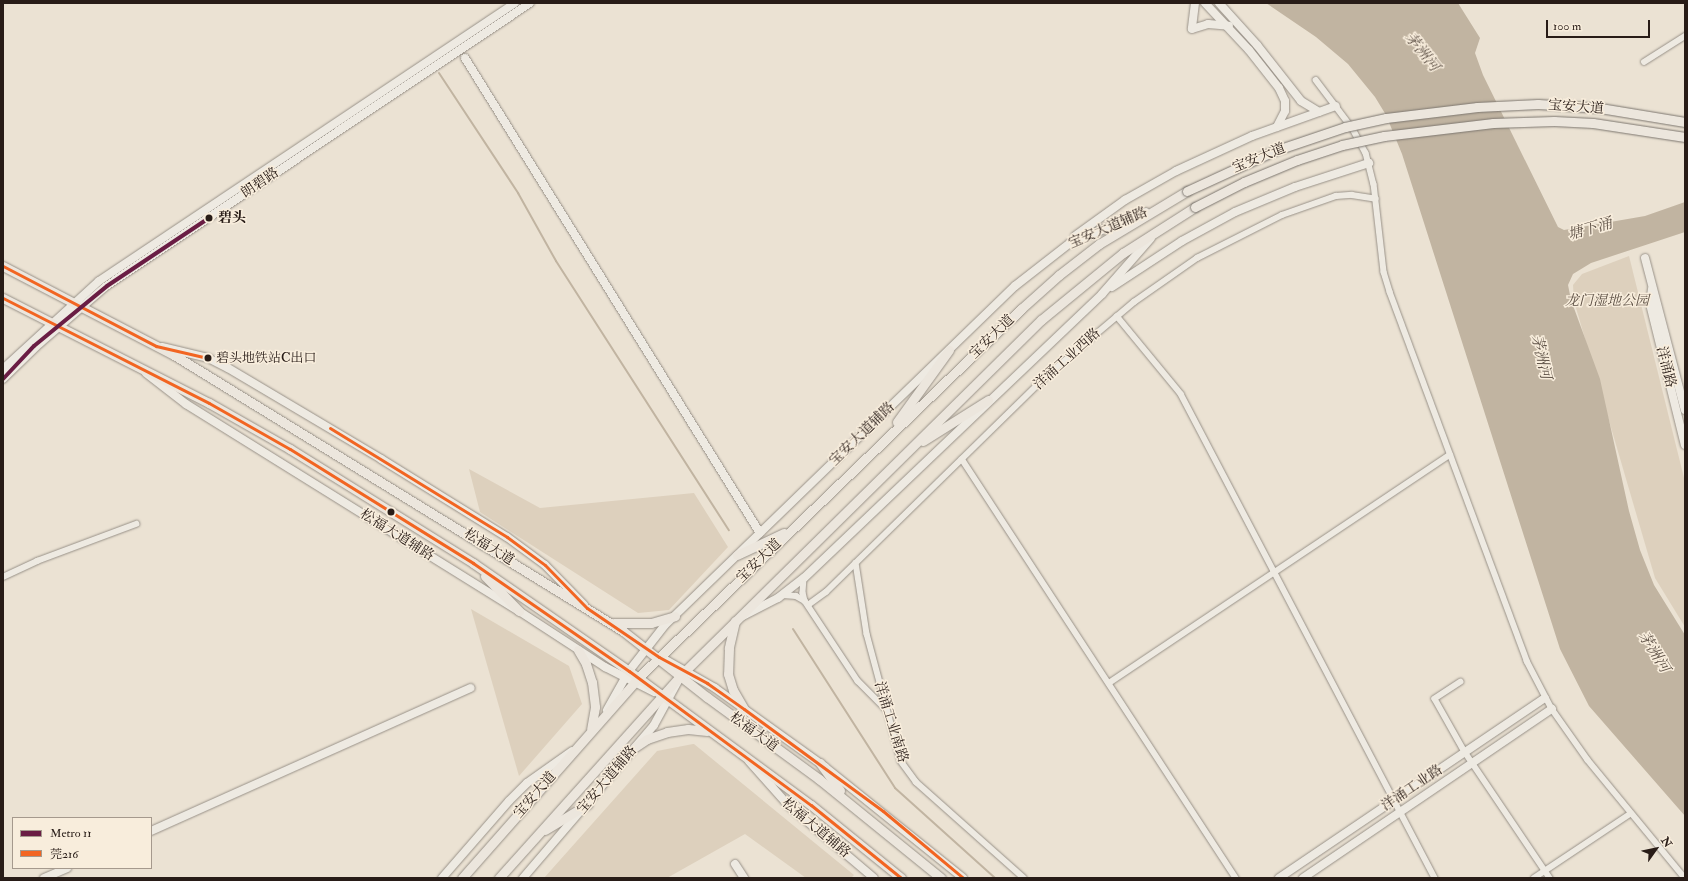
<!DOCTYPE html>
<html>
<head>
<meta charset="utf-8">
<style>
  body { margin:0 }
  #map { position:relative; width:1688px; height:881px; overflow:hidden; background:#ebe2d3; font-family:"IM FELL Double Pica","Noto Serif SC",serif }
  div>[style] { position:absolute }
  .green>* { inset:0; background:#ddd0bd }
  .water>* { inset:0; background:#c1b4a1 }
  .stream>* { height:2px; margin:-1px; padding:0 1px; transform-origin:1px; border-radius:1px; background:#c1b4a1 }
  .roads { filter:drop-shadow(0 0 1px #989188) drop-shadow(0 0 1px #989188) }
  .street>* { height:5.5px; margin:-2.75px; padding:0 2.75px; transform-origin:2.75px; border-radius:2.75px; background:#eeeae2 }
  .secondary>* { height:8px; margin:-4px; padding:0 4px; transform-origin:4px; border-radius:4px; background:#eeeae2 }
  .primary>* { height:9px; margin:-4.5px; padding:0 4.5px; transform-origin:4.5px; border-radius:4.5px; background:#ece6dd }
  .bridges { filter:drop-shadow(0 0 1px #7c766f) drop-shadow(0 0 1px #7c766f) }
  .primary-bridge>* { height:9px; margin:-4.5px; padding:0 4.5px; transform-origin:4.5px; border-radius:4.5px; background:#ece6dd }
  .bus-1>* { height:3px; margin:-1.5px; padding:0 1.5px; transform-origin:1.5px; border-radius:1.5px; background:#f26522 }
  .metro-1>* { height:4px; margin:-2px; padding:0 2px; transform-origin:2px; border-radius:2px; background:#6a1d44 }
  .dots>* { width:11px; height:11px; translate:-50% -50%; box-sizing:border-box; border:2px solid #f8eddc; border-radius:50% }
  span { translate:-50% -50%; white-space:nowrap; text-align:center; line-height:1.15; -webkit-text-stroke:3px #f8eddc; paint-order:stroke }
  .bus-label { font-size:13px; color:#281c17 }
  .left { translate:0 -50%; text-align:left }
  .street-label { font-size:14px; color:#281c17 }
  .stop-label { font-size:14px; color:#281c17; font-weight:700 }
  .park-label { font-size:14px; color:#5b4e43; font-style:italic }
  .water-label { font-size:15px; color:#5e5146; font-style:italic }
  .frame { position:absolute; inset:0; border:4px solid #281c17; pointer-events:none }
  .legend { position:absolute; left:12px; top:817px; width:140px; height:52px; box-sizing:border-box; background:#f8eddc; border:1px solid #a5998d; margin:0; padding:5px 7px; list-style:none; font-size:12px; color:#281c17 }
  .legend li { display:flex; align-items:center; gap:8px; height:20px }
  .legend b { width:20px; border:1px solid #a5998d }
  .north { position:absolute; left:1636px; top:829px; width:40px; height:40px; -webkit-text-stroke:3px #f8eddc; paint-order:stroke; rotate:57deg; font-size:11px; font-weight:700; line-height:16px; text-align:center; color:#281c17 }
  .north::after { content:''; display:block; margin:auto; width:14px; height:18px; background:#281c17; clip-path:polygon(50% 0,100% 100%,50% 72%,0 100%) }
  .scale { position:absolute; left:1546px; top:20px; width:104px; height:18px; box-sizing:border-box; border:2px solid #281c17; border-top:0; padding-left:5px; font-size:12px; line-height:14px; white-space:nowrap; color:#281c17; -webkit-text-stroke:3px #f8eddc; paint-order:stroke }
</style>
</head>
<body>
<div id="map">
  <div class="green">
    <div style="clip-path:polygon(1629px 256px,1685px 482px,1685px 627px,1655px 578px,1574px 301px,1573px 285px,1582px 274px)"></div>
    <div style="clip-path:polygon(469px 469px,540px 508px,694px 493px,728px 547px,669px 610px,638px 613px,480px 512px)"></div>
    <div style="clip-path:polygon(471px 609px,569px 666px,582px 704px,519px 776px)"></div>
    <div style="clip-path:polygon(693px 744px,694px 744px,854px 875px,851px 878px,806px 878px,745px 834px,667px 878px,544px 878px,657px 751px)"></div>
  </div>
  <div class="water">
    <div style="clip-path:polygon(1266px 3px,1458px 3px,1480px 38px,1475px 53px,1483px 75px,1558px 227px,1564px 230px,1645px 216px,1685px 202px,1685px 232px,1591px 263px,1573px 274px,1568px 285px,1571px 300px,1600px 379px,1629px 511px,1640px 550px,1654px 585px,1685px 635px,1685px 816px,1589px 706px,1560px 649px,1402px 154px,1386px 115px,1375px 97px,1348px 64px,1316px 37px)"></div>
  </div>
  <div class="stream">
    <div style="left:439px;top:73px;width:144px;rotate:56.6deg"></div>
    <div style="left:518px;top:193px;width:78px;rotate:60.8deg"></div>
    <div style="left:556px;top:261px;width:320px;rotate:57.3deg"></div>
    <div style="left:793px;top:629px;width:189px;rotate:57.3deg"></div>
    <div style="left:895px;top:788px;width:135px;rotate:42deg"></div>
  </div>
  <div class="roads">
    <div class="street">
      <div style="left:1644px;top:62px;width:49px;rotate:-32.4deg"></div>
      <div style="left:1316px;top:80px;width:61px;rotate:52.9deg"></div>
      <div style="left:1353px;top:129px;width:27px;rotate:62deg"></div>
      <div style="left:1366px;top:153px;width:32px;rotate:76deg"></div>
      <div style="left:1374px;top:184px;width:89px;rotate:83.5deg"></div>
      <div style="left:1384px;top:272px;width:21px;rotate:73deg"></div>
      <div style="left:1390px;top:292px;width:394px;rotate:69.6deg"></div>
      <div style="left:1527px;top:661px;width:54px;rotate:62.5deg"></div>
      <div style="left:1552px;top:709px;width:62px;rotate:54.8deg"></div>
      <div style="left:1588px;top:760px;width:153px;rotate:50.6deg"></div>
      <div style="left:1117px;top:316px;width:101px;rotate:50.6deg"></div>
      <div style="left:1181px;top:394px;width:547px;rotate:62.31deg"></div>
      <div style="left:962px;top:459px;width:501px;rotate:56.82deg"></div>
      <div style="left:856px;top:563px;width:72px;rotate:81.2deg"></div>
      <div style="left:867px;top:634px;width:131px;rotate:75deg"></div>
      <div style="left:901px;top:761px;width:26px;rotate:54deg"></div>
      <div style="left:916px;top:782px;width:144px;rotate:41.6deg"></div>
      <div style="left:3px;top:577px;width:38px;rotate:-25deg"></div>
      <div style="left:37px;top:561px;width:106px;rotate:-20.5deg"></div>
      <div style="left:804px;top:578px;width:15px;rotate:94deg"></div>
      <div style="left:803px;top:593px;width:8px;rotate:76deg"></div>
      <div style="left:805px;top:601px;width:96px;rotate:56.5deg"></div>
      <div style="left:858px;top:681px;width:40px;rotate:45deg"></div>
      <div style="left:783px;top:595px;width:13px;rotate:4deg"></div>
      <div style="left:796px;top:596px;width:10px;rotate:29deg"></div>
      <div style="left:808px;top:605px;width:22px;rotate:-36deg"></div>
      <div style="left:826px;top:592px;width:313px;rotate:-44.4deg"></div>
      <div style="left:1050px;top:373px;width:110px;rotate:-40.2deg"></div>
      <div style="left:1134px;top:302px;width:77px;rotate:-34.9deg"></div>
      <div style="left:1197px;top:258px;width:95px;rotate:-26.8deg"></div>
      <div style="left:1282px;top:215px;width:57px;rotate:-19.4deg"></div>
      <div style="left:1336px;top:196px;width:16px;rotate:-4deg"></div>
      <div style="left:1352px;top:195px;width:24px;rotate:9deg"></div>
      <div style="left:1461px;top:682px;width:31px;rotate:147deg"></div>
      <div style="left:1435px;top:699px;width:61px;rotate:60.5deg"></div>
      <div style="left:1465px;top:752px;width:152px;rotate:56deg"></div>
      <div style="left:1109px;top:683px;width:410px;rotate:-33.8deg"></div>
      <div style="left:1534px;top:878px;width:115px;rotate:-33.7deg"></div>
    </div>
    <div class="secondary">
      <div style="left:1195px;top:3px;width:26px;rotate:97deg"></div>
      <div style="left:1192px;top:29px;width:17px;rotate:-17deg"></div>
      <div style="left:1208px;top:24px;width:21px;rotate:5deg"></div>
      <div style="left:1205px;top:3px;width:64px;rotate:46.9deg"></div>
      <div style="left:1249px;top:50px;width:48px;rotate:51.7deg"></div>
      <div style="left:1279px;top:88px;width:14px;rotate:65deg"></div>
      <div style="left:1285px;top:101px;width:10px;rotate:90deg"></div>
      <div style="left:1285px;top:111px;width:18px;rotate:117deg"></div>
      <div style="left:1219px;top:3px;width:57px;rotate:47.9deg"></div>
      <div style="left:1257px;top:45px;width:71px;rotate:51.8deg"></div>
      <div style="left:1301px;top:101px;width:21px;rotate:31deg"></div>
      <div style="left:465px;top:58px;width:559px;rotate:58.16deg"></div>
      <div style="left:1075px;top:236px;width:62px;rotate:-35.8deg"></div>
      <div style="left:1125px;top:200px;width:59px;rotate:-29.6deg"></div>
      <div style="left:1176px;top:171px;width:84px;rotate:-24.7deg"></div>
      <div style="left:1252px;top:136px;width:89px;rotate:-19.7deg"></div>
      <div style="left:1645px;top:258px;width:157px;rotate:75.3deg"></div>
      <div style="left:1112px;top:287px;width:84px;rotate:-33.3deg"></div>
      <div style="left:1182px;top:241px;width:60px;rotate:-28.7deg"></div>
      <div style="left:1235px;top:212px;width:65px;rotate:-22.6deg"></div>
      <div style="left:1295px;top:187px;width:78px;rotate:-18deg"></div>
      <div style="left:1652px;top:289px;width:15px;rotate:98deg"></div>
      <div style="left:1650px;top:304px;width:145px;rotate:76.1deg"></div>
      <div style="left:162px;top:347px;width:47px;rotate:13.4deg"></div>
      <div style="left:208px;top:358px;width:22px;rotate:27deg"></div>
      <div style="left:228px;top:368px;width:178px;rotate:30.7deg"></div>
      <div style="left:381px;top:459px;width:148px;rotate:31.8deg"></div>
      <div style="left:507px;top:537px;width:47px;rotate:36.4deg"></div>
      <div style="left:545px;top:565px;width:56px;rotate:45.7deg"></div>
      <div style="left:3px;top:369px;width:130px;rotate:-42.5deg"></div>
      <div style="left:99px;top:281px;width:500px;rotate:-33.75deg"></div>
      <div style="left:146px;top:373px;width:51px;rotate:37.8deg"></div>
      <div style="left:186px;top:404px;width:392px;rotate:31.9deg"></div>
      <div style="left:519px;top:611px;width:103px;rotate:33.1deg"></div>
      <div style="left:605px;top:667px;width:55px;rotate:27deg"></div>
      <div style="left:3px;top:379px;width:52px;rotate:-44.2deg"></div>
      <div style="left:40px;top:343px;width:86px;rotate:-40.7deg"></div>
      <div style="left:105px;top:287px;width:511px;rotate:-33.75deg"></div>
      <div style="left:741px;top:617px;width:42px;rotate:-27.2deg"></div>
      <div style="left:778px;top:598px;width:33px;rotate:-38deg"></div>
      <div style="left:804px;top:578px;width:412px;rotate:-43.6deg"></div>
      <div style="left:1102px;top:294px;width:74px;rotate:-48.8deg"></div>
      <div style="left:664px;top:659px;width:59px;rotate:29.6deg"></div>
      <div style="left:715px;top:688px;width:135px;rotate:35.7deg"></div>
      <div style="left:825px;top:767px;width:177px;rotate:38.8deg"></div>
      <div style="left:607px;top:710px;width:45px;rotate:-60.6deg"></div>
      <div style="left:629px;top:671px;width:58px;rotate:-52deg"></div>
      <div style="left:665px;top:625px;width:487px;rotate:-44.1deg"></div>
      <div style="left:1015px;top:286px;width:70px;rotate:-38deg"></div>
      <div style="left:1070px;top:243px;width:82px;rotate:-22.2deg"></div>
      <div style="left:749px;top:761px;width:60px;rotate:48.4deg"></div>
      <div style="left:789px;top:806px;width:111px;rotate:40.3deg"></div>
      <div style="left:151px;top:831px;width:350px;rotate:-24.1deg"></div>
      <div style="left:735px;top:864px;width:17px;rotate:57deg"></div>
      <div style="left:44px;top:878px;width:25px;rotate:-23deg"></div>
      <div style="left:442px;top:878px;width:102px;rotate:-49deg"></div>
      <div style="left:509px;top:801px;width:25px;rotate:-45deg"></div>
      <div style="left:527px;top:783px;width:55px;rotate:-35.4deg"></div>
      <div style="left:523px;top:878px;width:201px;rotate:-49.4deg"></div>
      <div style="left:654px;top:725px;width:50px;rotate:-61.4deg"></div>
      <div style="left:1279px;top:878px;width:321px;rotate:-34.1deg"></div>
      <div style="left:1303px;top:878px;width:301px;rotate:-34.2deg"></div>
    </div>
    <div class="primary">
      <div style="left:3px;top:266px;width:193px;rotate:27.5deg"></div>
      <div style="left:174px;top:355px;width:527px;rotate:31.58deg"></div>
      <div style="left:623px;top:631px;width:107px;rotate:38.2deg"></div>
      <div style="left:707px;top:697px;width:139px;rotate:36.2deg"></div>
      <div style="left:819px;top:779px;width:157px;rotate:39.1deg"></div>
      <div style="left:3px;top:298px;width:231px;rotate:27deg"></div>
      <div style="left:209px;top:403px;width:93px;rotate:29.6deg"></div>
      <div style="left:290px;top:449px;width:216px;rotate:31.9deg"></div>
      <div style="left:473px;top:563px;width:190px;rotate:34.7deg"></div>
      <div style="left:629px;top:671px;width:226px;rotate:36.4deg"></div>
      <div style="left:811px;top:805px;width:116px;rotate:39deg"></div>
      <div style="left:897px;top:422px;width:89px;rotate:-54.2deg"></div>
      <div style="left:923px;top:441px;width:77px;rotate:-32.2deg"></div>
      <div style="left:737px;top:555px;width:52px;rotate:-25.1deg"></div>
      <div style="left:485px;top:576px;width:49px;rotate:45.8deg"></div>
      <div style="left:735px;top:621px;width:28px;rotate:103deg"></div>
      <div style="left:729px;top:648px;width:26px;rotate:92deg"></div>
      <div style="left:728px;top:674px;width:17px;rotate:73deg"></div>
      <div style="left:733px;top:690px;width:22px;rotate:60deg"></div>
      <div style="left:614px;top:623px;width:37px"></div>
      <div style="left:651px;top:623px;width:25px;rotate:-16deg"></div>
      <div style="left:578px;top:650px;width:16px;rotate:60deg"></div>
      <div style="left:586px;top:664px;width:19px;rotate:72deg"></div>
      <div style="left:592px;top:682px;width:25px;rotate:83deg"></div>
      <div style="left:595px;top:707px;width:22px;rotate:100deg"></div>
      <div style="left:635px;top:747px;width:14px;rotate:-34deg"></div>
      <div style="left:647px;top:739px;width:21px;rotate:-19deg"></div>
      <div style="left:667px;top:732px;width:21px;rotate:-8deg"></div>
      <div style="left:688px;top:729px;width:19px;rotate:6deg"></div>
      <div style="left:820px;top:763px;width:34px;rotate:54deg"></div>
      <div style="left:545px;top:830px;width:50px;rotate:-31.2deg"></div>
      <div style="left:462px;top:878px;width:271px;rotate:-48.6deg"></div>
      <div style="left:641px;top:675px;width:528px;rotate:-43.92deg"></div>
      <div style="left:1021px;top:309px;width:51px;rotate:-41.8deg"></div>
      <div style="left:1059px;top:275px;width:51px;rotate:-37.8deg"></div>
      <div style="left:1099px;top:244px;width:103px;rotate:-31.1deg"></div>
      <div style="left:499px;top:878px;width:278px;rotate:-48.1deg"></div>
      <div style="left:685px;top:671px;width:500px;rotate:-44.6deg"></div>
      <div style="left:1041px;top:320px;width:106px;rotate:-39.3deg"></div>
      <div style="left:1123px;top:253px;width:85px;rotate:-32.6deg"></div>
    </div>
  </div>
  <div class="bridges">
    <div class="primary-bridge">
      <div style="left:1187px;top:191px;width:96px;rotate:-24.7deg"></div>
      <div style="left:1274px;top:151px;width:75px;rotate:-18.7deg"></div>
      <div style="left:1345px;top:127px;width:42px;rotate:-12.4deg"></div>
      <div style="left:1386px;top:118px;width:92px;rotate:-6.9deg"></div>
      <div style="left:1477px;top:107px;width:61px;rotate:-2.8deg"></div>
      <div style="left:1538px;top:104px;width:62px;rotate:3.7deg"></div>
      <div style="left:1600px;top:108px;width:86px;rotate:9.4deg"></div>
      <div style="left:1195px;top:207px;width:55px;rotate:-27deg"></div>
      <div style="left:1244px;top:182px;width:57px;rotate:-22.5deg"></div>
      <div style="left:1297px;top:160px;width:47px;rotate:-18.4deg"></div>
      <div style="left:1342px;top:145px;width:43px;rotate:-12.1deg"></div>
      <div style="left:1384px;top:136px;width:110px;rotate:-6.8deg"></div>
      <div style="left:1493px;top:123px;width:61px;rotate:-1.9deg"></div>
      <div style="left:1554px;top:121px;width:39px;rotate:3deg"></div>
      <div style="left:1593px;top:123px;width:93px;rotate:8.7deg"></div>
    </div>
  </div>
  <div class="bus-1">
    <div style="left:3px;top:266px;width:173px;rotate:27.6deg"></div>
    <div style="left:156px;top:346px;width:53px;rotate:13deg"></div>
    <div style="left:3px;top:298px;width:231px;rotate:27deg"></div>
    <div style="left:209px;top:403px;width:93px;rotate:29.6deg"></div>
    <div style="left:290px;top:449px;width:216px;rotate:31.9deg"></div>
    <div style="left:473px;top:563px;width:190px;rotate:34.7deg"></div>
    <div style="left:629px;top:671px;width:226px;rotate:36.4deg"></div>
    <div style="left:811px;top:805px;width:116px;rotate:39deg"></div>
    <div style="left:330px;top:428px;width:208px;rotate:31.6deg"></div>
    <div style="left:507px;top:537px;width:47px;rotate:36.4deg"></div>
    <div style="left:545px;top:565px;width:60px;rotate:45.7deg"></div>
    <div style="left:587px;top:608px;width:87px;rotate:34.2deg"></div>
    <div style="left:659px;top:657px;width:55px;rotate:28.4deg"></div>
    <div style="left:707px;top:683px;width:45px;rotate:35.1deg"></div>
    <div style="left:744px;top:709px;width:172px;rotate:36.3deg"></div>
    <div style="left:883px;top:811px;width:104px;rotate:39.9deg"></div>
  </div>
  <div class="metro-1">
    <div style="left:3px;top:379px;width:45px;rotate:-46.8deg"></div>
    <div style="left:34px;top:346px;width:94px;rotate:-39.4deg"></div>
    <div style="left:107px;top:286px;width:123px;rotate:-33.7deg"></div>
  </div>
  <div class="dots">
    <div style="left:209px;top:218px;background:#281c17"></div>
    <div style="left:208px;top:358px;background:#281c17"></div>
    <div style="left:391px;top:512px;background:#281c17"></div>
  </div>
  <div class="bus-label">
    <span class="left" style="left:216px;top:358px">碧头地铁站C出口</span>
  </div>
  <div class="street-label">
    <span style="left:1576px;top:107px;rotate:4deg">宝安大道</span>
    <span style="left:1259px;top:158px;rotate:-22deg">宝安大道</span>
    <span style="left:260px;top:183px;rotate:-34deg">朗碧路</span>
    <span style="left:1108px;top:228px;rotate:-23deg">宝安大道辅路</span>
    <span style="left:992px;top:337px;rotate:-44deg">宝安大道</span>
    <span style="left:1067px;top:359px;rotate:-42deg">洋涌工业西路</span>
    <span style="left:1666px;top:367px;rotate:76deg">洋涌路</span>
    <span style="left:862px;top:434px;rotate:-44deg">宝安大道辅路</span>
    <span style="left:397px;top:535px;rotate:32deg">松福大道辅路</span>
    <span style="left:489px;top:547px;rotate:32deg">松福大道</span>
    <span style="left:759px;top:561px;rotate:-44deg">宝安大道</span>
    <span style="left:891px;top:722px;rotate:73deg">洋涌工业南路</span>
    <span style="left:754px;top:732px;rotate:36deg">松福大道</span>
    <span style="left:607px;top:780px;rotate:-50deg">宝安大道辅路</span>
    <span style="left:1412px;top:788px;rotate:-34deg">洋涌工业路</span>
    <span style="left:535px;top:795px;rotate:-49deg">宝安大道</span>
    <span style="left:816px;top:828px;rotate:40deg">松福大道辅路</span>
  </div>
  <div class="stop-label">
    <span class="left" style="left:218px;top:218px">碧头</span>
  </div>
  <div class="park-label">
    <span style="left:1607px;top:301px">龙门湿地公园</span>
  </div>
  <div class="water-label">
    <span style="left:1422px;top:52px;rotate:51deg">茅洲河</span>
    <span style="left:1590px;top:229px;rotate:-16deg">塘下涌</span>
    <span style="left:1541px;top:357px;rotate:77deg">茅洲河</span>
    <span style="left:1654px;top:652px;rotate:58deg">茅洲河</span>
  </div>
  <div class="frame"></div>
  <ul class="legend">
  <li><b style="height:5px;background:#6a1d44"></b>Metro 11</li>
  <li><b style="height:5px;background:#f26522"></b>莞216</li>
  </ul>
  <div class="north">N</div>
  <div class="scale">100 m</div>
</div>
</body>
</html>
